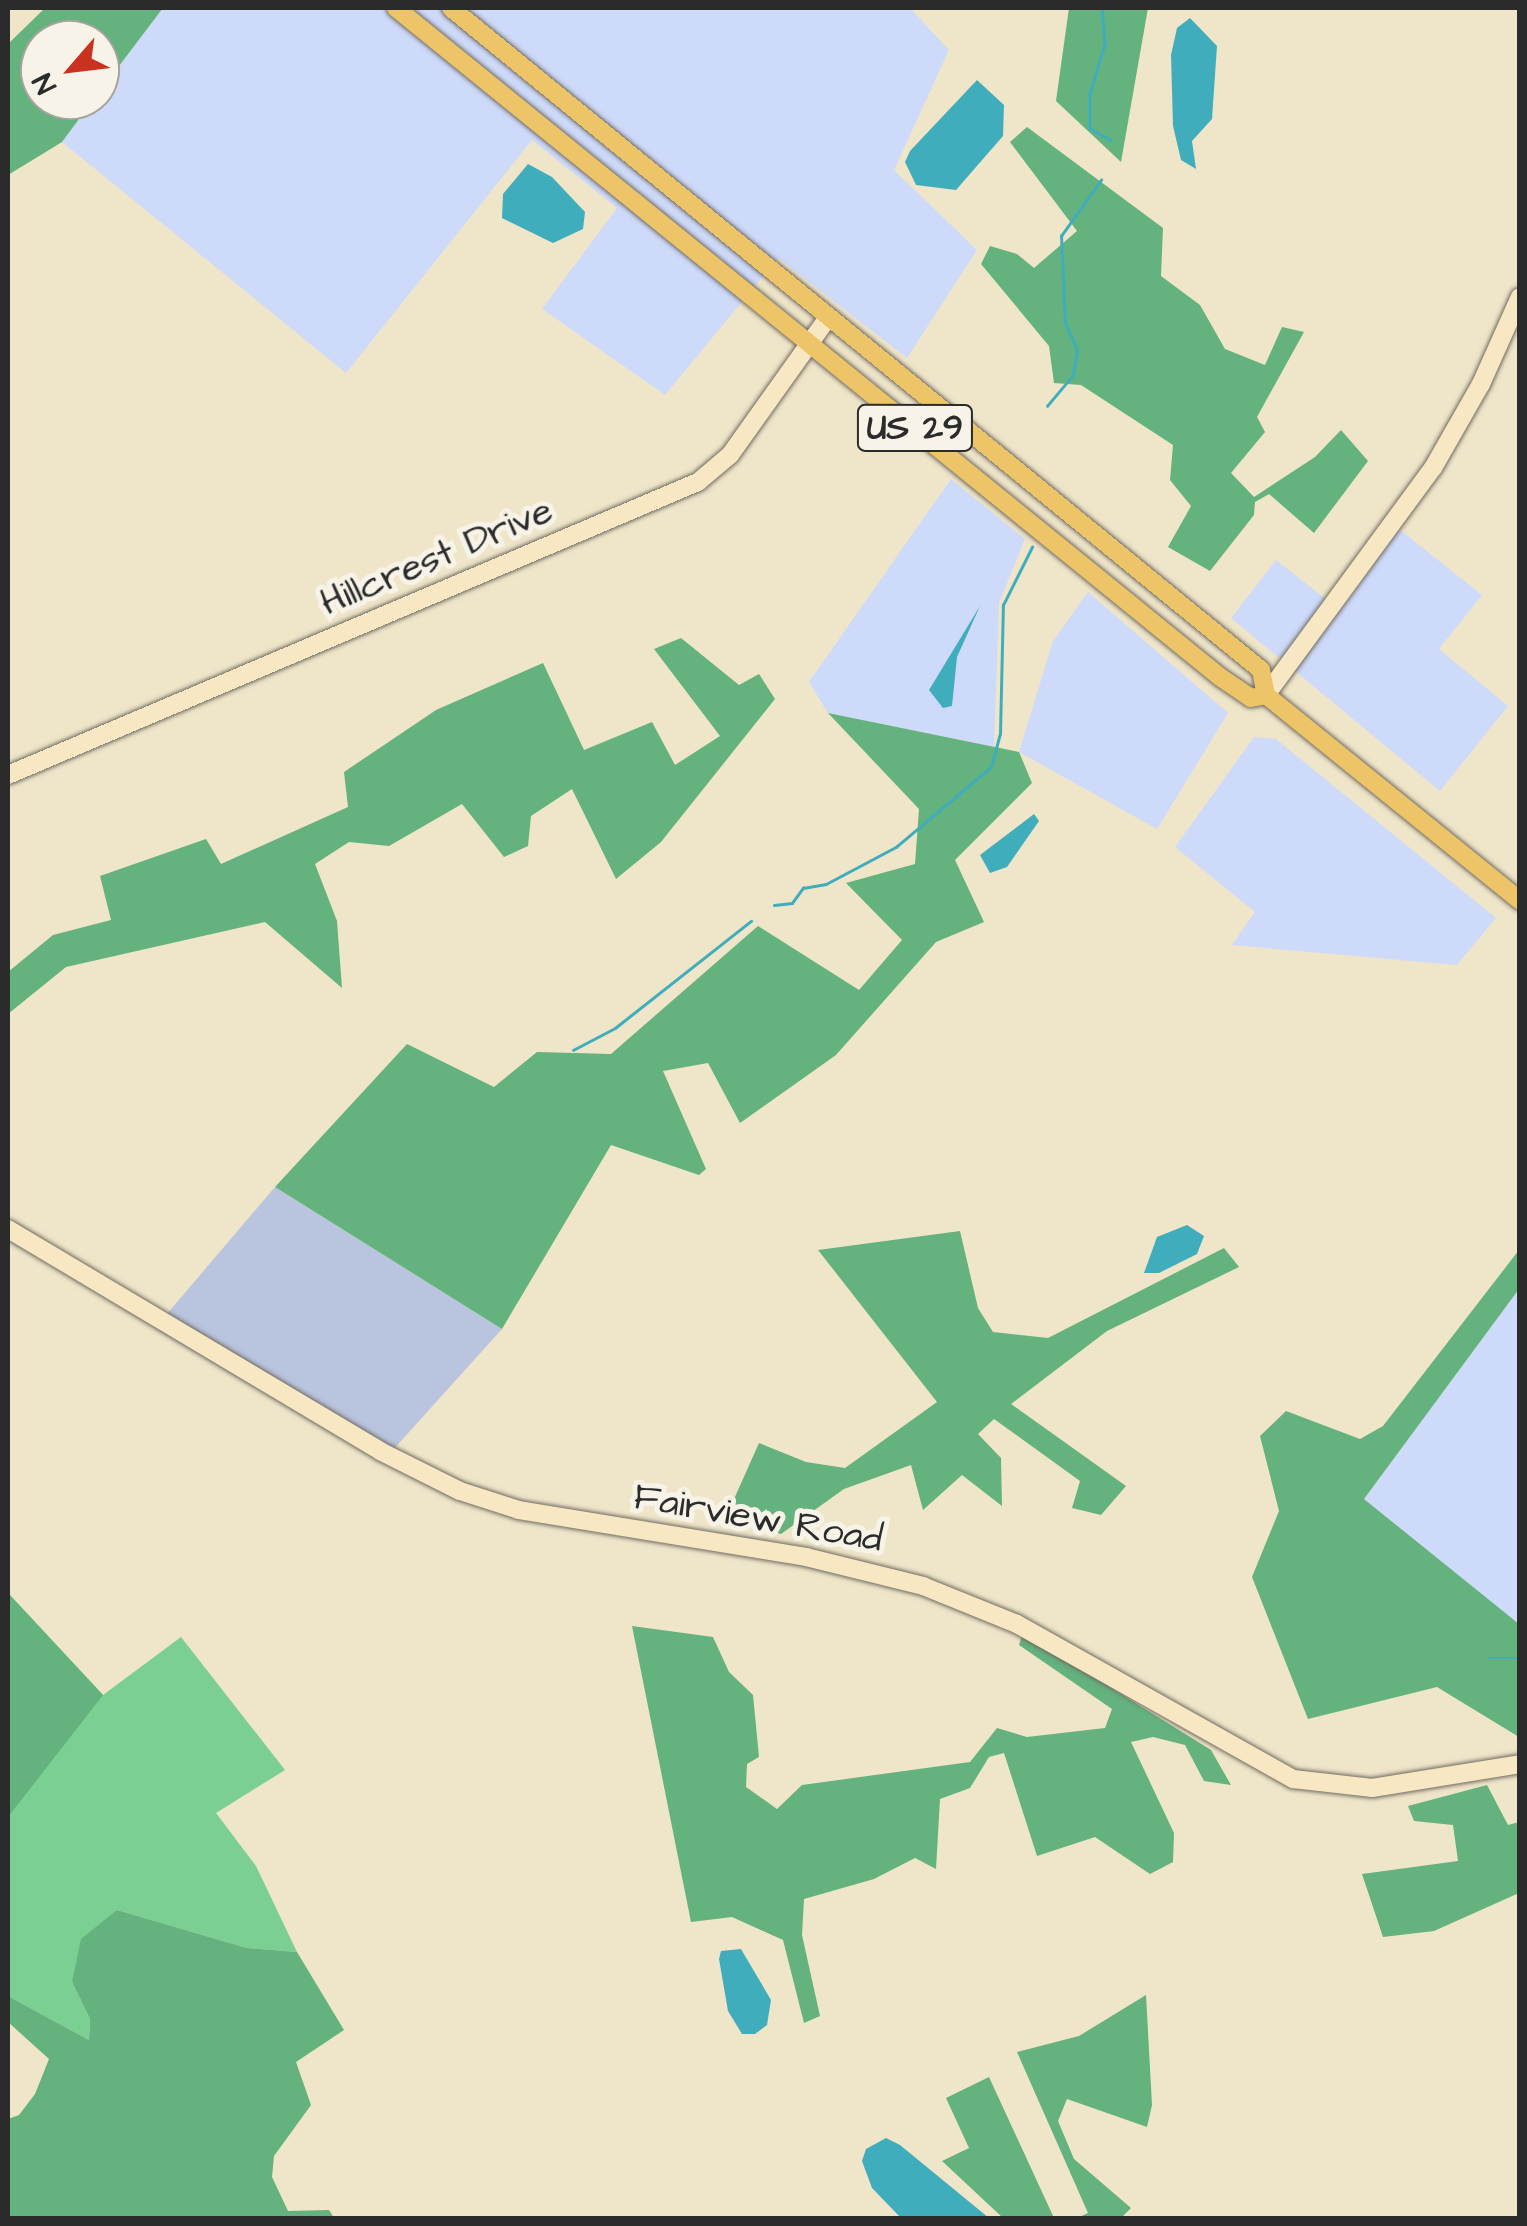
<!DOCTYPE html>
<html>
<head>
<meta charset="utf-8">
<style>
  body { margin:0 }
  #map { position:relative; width:1527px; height:2226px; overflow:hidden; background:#efe5c9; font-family:"Architects Daughter",sans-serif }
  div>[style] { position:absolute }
  .built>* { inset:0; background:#cedafa }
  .industrial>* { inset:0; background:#b9c4de }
  .green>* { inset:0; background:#7bcf93 }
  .forest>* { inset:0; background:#64b27d }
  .water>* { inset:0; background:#40adbd }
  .stream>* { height:2.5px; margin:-1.25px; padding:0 1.25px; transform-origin:1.25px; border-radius:1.25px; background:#40adbd }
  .roads { filter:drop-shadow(0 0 2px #706c62) drop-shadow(0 0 2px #706c62) }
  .secondary>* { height:18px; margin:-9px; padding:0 9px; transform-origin:9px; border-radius:9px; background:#f8e7c3 }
  .primary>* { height:18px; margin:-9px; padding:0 9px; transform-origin:9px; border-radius:9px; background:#eec469 }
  span { translate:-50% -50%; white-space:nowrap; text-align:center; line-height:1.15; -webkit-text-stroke:10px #f7f3e8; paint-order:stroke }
  .shield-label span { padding:2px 8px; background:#f7f3e8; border:2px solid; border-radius:8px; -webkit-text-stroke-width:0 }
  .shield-label { font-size:35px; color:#2b2b2b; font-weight:700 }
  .street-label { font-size:38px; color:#2b2b2b }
  .frame { position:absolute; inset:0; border:10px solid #2b2b2b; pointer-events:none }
  .north { position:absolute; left:20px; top:20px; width:100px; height:100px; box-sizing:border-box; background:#f7f3e8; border:2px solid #a5a39c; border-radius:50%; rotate:242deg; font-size:28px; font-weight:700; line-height:40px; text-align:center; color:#2b2b2b }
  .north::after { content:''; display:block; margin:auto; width:35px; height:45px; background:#c8321e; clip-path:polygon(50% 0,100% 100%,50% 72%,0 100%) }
</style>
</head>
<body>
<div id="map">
  <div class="built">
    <div style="clip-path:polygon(163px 8px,910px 8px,949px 50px,894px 170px,977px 250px,907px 358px,778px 258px,665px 395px,542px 309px,617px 208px,532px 140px,346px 373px,62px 142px,93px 100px,100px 100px,100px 91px)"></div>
    <div style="clip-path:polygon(951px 479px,1025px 539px,999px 603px,994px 747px,828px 713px,809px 682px)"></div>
    <div style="clip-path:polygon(1394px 525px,1482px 595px,1439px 649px,1508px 706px,1440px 791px,1231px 618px,1276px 560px,1332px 604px)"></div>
    <div style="clip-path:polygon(1088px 592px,1228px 713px,1157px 829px,1019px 752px,1053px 641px)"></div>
    <div style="clip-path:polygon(1254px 737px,1276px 739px,1496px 918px,1457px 965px,1232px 945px,1255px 912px,1175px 847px)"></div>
    <div style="clip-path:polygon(1519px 1289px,1519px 1624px,1364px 1499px)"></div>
  </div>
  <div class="industrial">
    <div style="clip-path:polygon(275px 1187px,502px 1329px,382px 1462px,155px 1328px)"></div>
  </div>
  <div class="green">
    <div style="clip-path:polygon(8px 1593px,103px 1695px,181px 1637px,285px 1770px,216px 1813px,256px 1866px,297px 1952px,247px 1948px,117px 1910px,72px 1982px,90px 2019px,89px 2040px,8px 1996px)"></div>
  </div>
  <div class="forest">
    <div style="clip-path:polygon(45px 8px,163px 8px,100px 91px,100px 40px,40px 40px,40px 100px,93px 100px,62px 142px,8px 175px,8px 44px)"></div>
    <div style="clip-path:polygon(1069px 8px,1148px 8px,1121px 162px,1056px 101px)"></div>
    <div style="clip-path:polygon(1027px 127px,1163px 228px,1161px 276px,1200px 305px,1225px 349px,1265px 365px,1282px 327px,1304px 332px,1257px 417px,1265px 432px,1231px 473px,1254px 497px,1315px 457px,1341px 430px,1368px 461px,1314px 533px,1269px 494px,1255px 502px,1254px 515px,1210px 571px,1168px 547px,1191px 506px,1170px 480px,1173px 445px,1081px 385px,1054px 383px,1049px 346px,981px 264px,990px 246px,1017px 254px,1034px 268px,1077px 231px,1010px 142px)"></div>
    <div style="clip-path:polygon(681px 638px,739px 685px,759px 674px,775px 699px,661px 842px,616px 879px,572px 789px,531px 816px,528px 846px,504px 857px,462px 804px,389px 846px,349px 842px,315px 864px,337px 921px,342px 988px,265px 922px,66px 967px,8px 1014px,8px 972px,53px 935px,111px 920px,100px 876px,206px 839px,221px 864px,348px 807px,344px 772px,436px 710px,543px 663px,584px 750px,652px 722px,675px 765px,720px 736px,654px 649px)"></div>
    <div style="clip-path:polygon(828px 713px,1019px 752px,1032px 783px,955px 860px,984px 922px,936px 942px,836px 1055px,740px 1123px,708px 1063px,663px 1071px,706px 1169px,699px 1175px,611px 1145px,502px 1329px,275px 1187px,407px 1044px,494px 1087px,537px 1052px,611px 1054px,758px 926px,859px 990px,902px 940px,846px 883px,915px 864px,919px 809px)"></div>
    <div style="clip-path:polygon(960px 1231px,978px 1308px,993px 1332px,1048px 1338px,1224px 1248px,1239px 1267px,1107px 1331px,1011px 1404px,1126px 1486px,1101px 1515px,1072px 1508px,1080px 1481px,994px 1419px,978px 1434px,1001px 1458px,1002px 1506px,962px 1475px,923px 1510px,911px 1465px,844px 1489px,781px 1534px,726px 1517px,759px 1443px,806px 1462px,845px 1468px,937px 1402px,818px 1250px)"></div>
    <div style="clip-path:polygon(1519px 1250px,1519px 1289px,1364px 1499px,1519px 1624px,1519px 1737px,1437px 1687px,1308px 1719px,1252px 1577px,1279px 1511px,1260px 1436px,1286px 1411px,1360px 1439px,1383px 1426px)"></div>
    <div style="clip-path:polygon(8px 1593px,103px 1695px,8px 1817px)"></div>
    <div style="clip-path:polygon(632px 1626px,713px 1637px,729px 1672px,753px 1695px,759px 1757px,747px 1764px,746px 1787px,777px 1809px,802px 1785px,970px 1762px,997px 1728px,1027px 1737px,1105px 1728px,1112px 1709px,1019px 1645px,1023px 1633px,1211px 1750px,1231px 1785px,1204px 1781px,1185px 1745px,1153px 1737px,1131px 1742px,1174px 1833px,1173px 1862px,1150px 1874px,1095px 1837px,1037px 1856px,1004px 1753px,989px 1757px,970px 1788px,940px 1799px,936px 1869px,915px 1858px,874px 1879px,804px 1899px,802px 1935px,820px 2016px,804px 2023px,783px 1940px,732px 1917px,691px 1922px)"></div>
    <div style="clip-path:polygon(1487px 1785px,1508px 1825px,1519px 1822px,1519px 1893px,1434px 1931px,1383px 1937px,1362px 1874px,1458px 1861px,1453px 1825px,1414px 1821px,1408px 1806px)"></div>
    <div style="clip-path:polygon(117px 1910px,247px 1948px,297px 1952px,344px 2030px,296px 2062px,311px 2105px,274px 2156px,272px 2177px,288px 2211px,329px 2210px,334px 2218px,8px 2218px,8px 2119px,19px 2115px,35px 2094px,49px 2059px,8px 2022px,8px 1996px,89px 2040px,90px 2019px,72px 1982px,81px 1939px)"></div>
    <div style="clip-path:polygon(1146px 1995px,1152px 2105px,1147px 2127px,1067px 2099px,1058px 2121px,1074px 2159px,1131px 2208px,1121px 2218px,1077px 2218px,1088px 2213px,1017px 2052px,1079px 2036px)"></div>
    <div style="clip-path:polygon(989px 2077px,1054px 2218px,1003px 2218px,942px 2161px,969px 2148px,946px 2098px)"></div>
  </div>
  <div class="water">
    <div style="clip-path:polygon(1190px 18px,1217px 46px,1212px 119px,1192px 141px,1196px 169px,1181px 160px,1173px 126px,1171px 55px,1177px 28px)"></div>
    <div style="clip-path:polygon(977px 80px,1004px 105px,1003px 136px,956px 190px,916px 185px,905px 162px,910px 151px)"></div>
    <div style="clip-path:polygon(528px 164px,552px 177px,585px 212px,583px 229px,553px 243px,502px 218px,503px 194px)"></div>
    <div style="clip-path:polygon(980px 606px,957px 657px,952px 706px,943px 708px,929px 690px)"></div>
    <div style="clip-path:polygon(1034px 814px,1039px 821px,1007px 867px,990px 873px,980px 855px)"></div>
    <div style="clip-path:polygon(1187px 1225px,1204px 1236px,1197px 1254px,1159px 1273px,1144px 1273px,1157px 1237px)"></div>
    <div style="clip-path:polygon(741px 1949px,771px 2000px,767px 2025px,755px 2034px,742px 2034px,728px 2011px,719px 1959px,721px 1951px)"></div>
    <div style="clip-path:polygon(886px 2138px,900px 2145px,989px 2218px,901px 2218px,872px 2188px,862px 2161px,866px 2149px)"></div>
  </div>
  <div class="stream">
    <div style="left:1102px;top:8px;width:36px;rotate:85deg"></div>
    <div style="left:1105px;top:44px;width:52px;rotate:106.7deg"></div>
    <div style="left:1090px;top:94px;width:34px;rotate:90deg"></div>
    <div style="left:1090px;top:128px;width:24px;rotate:30deg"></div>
    <div style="left:1047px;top:406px;width:40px;rotate:-50deg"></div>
    <div style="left:1073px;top:375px;width:25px;rotate:-81deg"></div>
    <div style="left:1077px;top:350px;width:30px;rotate:-114deg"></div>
    <div style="left:1065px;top:323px;width:87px;rotate:-92.6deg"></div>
    <div style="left:1061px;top:236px;width:69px;rotate:-54.5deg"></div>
    <div style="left:774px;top:905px;width:18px;rotate:-6deg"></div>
    <div style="left:792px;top:903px;width:19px;rotate:-54deg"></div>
    <div style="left:803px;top:888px;width:23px;rotate:-10deg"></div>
    <div style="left:826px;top:884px;width:79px;rotate:-27.9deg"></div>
    <div style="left:896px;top:847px;width:124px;rotate:-40.1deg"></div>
    <div style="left:991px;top:767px;width:34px;rotate:-75deg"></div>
    <div style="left:1000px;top:734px;width:129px;rotate:-88.7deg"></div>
    <div style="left:1003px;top:605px;width:65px;rotate:-63.4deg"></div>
    <div style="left:573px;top:1050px;width:47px;rotate:-27.6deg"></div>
    <div style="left:615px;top:1028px;width:173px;rotate:-38.2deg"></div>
    <div style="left:1489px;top:1658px;width:31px"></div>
    <div style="left:146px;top:2217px;width:1px;rotate:45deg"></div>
  </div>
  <div class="roads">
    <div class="secondary">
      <div style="left:1266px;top:695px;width:282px;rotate:-53.7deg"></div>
      <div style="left:1433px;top:468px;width:97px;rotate:-60.3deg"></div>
      <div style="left:1481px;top:384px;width:95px;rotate:-65.9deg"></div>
      <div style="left:8px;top:775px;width:750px;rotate:-23.01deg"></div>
      <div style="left:698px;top:482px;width:42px;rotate:-40.2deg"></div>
      <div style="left:730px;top:455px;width:167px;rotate:-54.5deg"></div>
      <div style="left:8px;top:1229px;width:433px;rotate:30.8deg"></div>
      <div style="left:380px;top:1451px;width:89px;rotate:26.6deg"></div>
      <div style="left:460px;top:1491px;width:62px;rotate:17.9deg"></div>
      <div style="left:519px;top:1510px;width:291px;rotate:9.3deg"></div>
      <div style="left:806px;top:1557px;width:121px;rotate:13.9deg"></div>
      <div style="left:923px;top:1586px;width:101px;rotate:22deg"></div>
      <div style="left:1017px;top:1624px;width:317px;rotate:29.3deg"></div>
      <div style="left:1293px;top:1779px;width:80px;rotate:6.5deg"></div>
      <div style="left:1372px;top:1788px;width:150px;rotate:-9.2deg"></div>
    </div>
    <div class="primary">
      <div style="left:396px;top:8px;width:1061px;rotate:39.07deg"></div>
      <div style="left:1220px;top:677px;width:37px;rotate:34deg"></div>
      <div style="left:1251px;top:698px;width:15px;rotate:-11deg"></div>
      <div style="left:451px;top:8px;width:1046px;rotate:39.26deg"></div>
      <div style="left:1261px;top:670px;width:25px;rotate:79deg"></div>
      <div style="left:1266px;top:695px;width:327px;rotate:39deg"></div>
    </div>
  </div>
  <div class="shield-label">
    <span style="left:915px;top:428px">US 29</span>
  </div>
  <div class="street-label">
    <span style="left:437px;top:558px;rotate:-23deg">Hillcrest Drive</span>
    <span style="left:758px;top:1519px;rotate:10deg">Fairview Road</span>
  </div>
  <div class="frame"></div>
  <div class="north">N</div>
</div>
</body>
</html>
